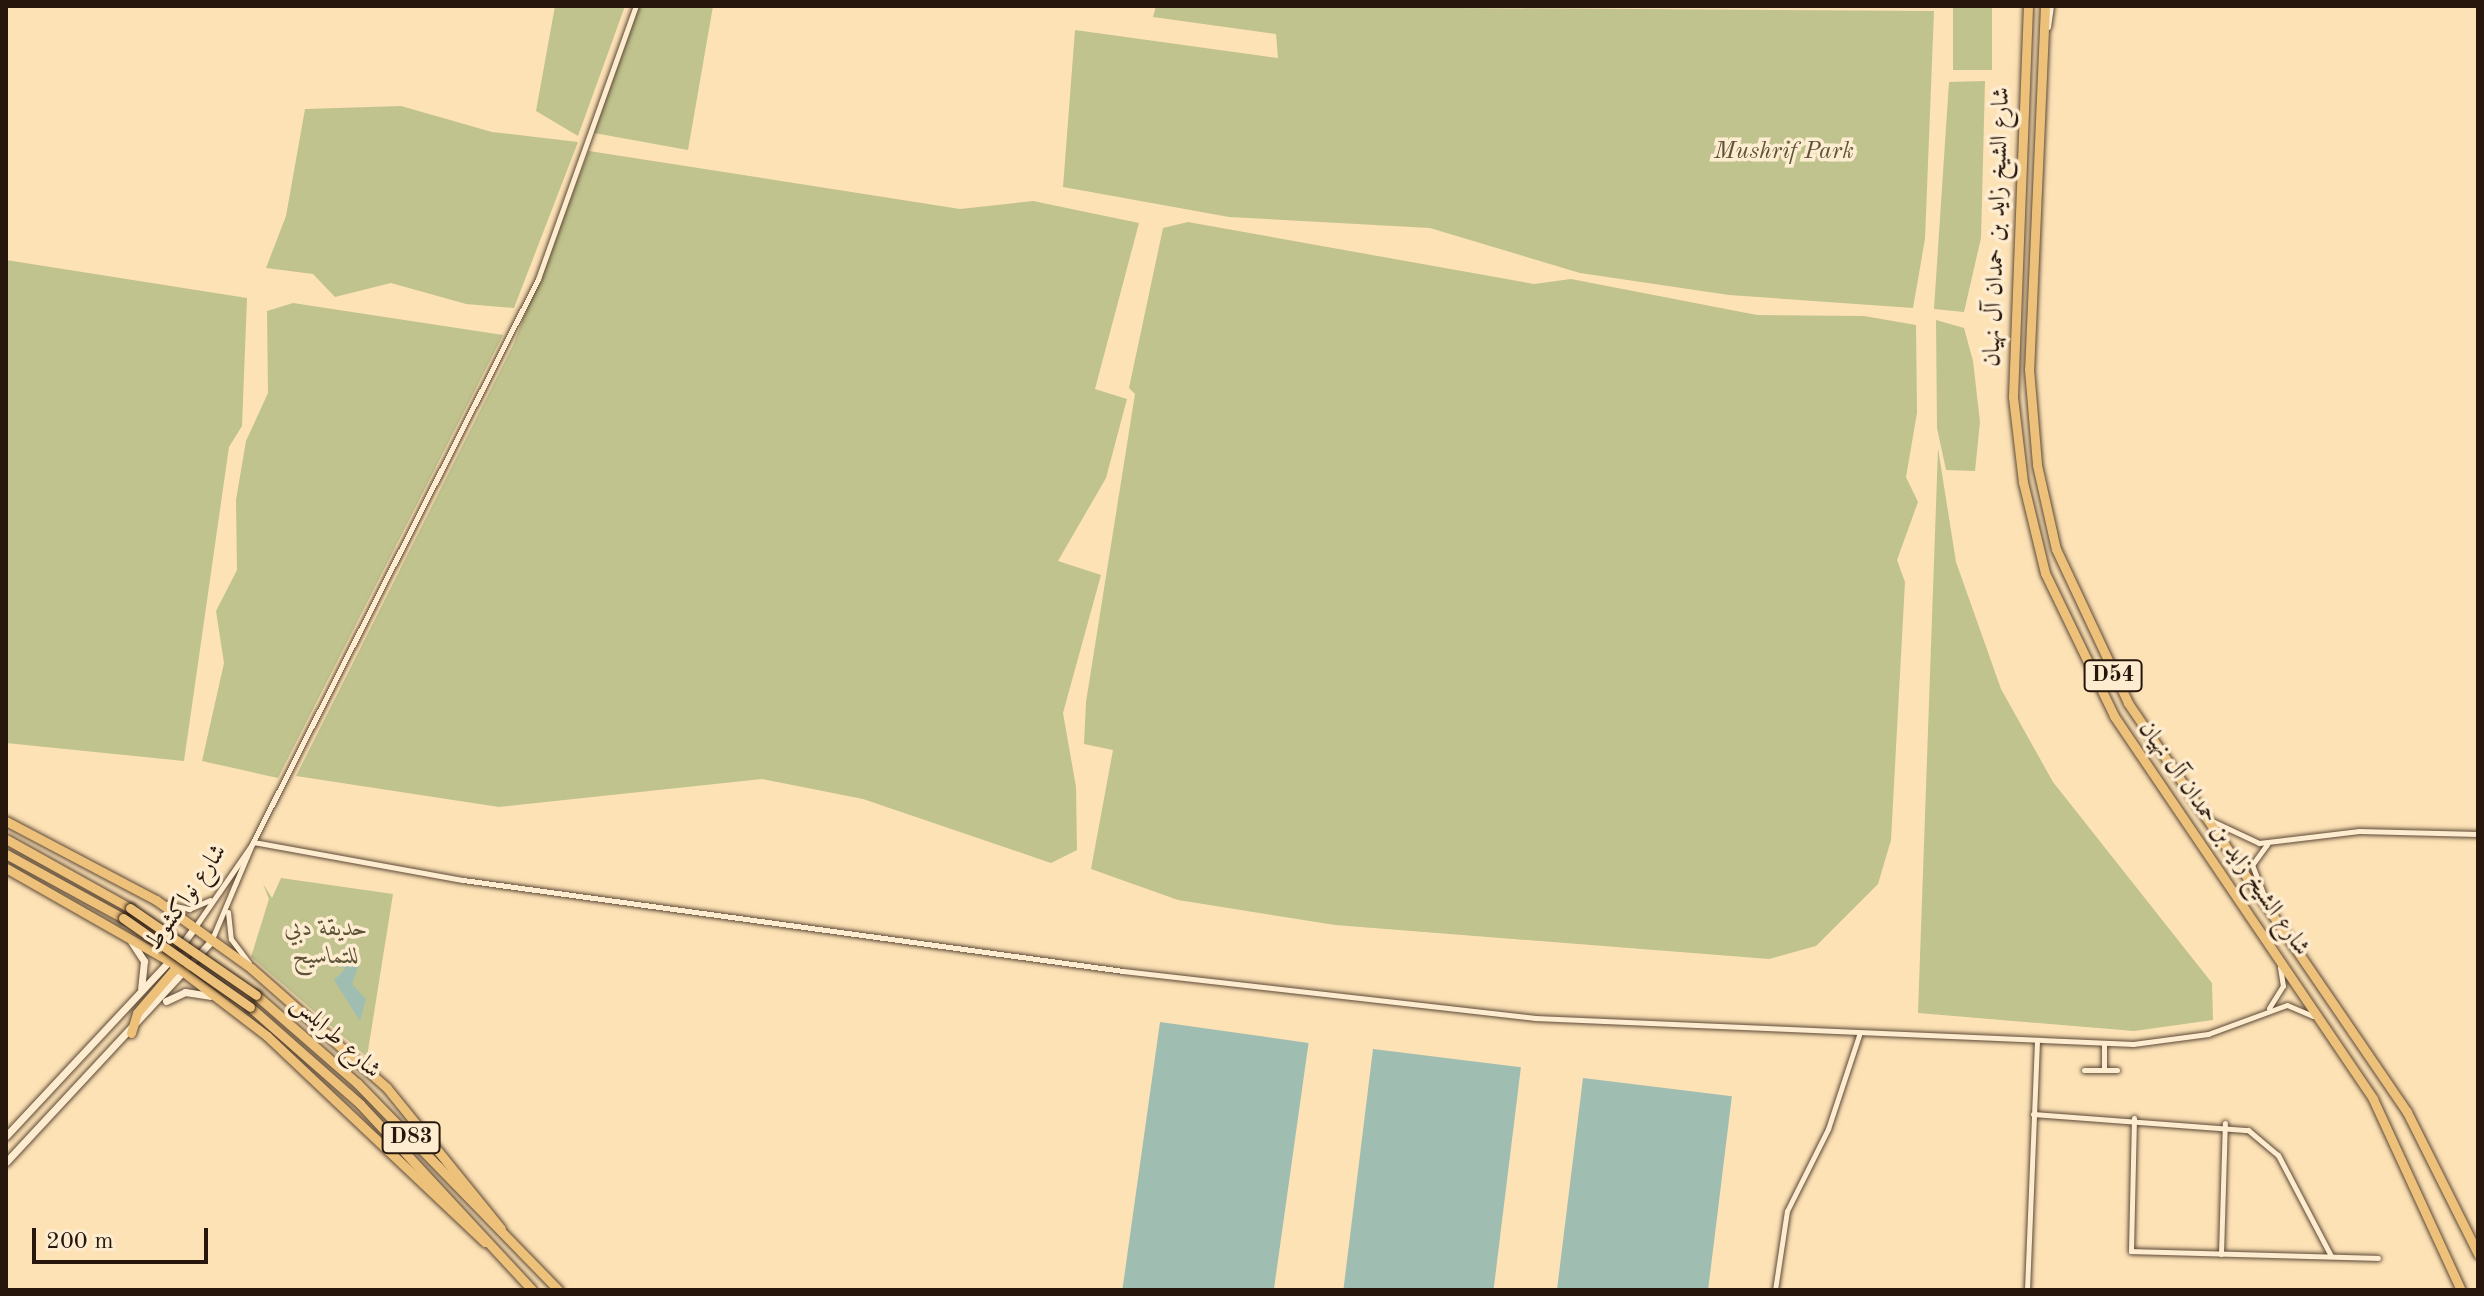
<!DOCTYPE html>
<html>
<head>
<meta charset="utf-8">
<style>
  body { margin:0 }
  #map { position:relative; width:2484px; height:1296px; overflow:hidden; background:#fde2b6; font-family:"Old Standard TT",Amiri,serif }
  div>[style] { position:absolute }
  .green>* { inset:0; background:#c0c38d; transform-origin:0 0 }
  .water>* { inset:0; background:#9fbdb1; transform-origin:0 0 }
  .roads { filter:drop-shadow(0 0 2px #5c4936) drop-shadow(0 0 2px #5c4936) }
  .street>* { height:5px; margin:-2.5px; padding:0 2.5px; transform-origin:2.5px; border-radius:2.5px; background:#feecd0 }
  .secondary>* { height:7px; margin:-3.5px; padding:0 3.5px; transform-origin:3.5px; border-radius:3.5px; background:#feecd0 }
  .highway>* { height:9px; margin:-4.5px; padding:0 4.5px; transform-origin:4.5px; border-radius:4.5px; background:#eec17b }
  .bridges { filter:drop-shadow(0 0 2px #26160b) drop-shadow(0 0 2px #26160b) }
  .highway-bridge>* { height:9px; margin:-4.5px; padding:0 4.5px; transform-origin:4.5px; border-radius:4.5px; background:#eec17b }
  span { translate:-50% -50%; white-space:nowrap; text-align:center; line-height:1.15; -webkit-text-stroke:7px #feecd0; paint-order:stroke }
  .shield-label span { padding:2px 6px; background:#feecd0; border:2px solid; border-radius:6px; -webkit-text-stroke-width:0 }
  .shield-label { font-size:22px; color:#26160b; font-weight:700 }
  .park-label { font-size:24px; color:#5c5338; font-style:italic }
  .street-label { font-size:24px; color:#26160b }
  .frame { position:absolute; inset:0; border:8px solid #26160b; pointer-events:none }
  .scale { position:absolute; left:32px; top:1228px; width:176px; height:36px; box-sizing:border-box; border:4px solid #26160b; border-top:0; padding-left:10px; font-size:24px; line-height:28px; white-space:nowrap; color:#26160b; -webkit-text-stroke:6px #feecd0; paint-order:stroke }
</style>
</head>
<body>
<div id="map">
  <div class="green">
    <div style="clip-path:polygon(555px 6px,625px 6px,578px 136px,536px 111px)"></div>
    <div style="clip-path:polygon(639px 6px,713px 6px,688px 150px,594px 133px)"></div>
    <div style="clip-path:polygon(1156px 6px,1934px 11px,1925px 239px,1913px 308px,1729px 295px,1580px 273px,1430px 228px,1229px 217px,1063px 187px,1075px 30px,1278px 58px,1276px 34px,1153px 17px)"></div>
    <div style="left:1953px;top:6px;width:39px;height:64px"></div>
    <div style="clip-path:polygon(1985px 81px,1981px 238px,1964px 312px,1934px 309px,1949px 82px)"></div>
    <div style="clip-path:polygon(401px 106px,492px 132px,578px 142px,514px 308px,466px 304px,391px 283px,335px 297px,313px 274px,266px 268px,286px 216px,305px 109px)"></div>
    <div style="clip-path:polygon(589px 151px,960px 209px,1033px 201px,1139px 223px,1095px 389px,1127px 399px,1106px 478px,1058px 561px,1101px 575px,1063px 713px,1076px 787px,1077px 850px,1051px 863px,863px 799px,762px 779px,499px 807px,296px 776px,513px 345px)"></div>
    <div style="clip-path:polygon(1188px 222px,1534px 284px,1571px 279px,1757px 315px,1864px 316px,1916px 325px,1917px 413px,1906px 477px,1918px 502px,1897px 560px,1905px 582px,1891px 840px,1878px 884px,1816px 946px,1769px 959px,1335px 925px,1178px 900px,1091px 869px,1113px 750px,1084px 744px,1086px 702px,1135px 394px,1129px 388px,1163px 228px)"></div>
    <div style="clip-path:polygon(6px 260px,247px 298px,242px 426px,229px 447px,184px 761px,6px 743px)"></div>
    <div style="clip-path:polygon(293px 303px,503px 335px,278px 778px,202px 761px,224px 663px,216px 611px,237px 570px,236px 500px,246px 441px,268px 393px,267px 311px)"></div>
    <div style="clip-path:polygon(1936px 320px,1964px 328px,1973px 361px,1980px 422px,1975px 471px,1946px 470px,1937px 428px)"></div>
    <div style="clip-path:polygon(1938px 448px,1956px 562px,2001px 689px,2053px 782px,2212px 983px,2213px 1020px,2134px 1031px,1918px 1013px)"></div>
    <div style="clip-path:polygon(281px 878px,393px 894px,367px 1057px,251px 957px,269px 899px,263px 884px,272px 898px)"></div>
  </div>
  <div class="water">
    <div style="clip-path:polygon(344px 953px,360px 962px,352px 984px,366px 999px,360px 1021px,334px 980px,345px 969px,334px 961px)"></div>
    <div style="left:1160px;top:1022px;width:150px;height:270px;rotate:8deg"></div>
    <div style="left:1373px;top:1049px;width:149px;height:243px;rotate:7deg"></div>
    <div style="left:1583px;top:1078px;width:150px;height:214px;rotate:7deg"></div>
  </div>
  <div class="roads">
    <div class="street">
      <div style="left:2048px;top:27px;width:21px;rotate:-82deg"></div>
      <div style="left:2212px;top:821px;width:52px;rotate:25.1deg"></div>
      <div style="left:2259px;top:843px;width:101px;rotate:-6.8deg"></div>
      <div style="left:2359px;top:831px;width:119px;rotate:1.4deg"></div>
      <div style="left:253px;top:842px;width:213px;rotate:10.3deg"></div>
      <div style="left:463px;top:880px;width:666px;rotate:7.85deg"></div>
      <div style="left:1123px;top:971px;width:415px;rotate:6.5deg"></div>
      <div style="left:1535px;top:1018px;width:599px;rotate:2.49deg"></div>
      <div style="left:2133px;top:1044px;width:76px;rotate:-7.6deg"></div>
      <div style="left:2208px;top:1034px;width:84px;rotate:-20.2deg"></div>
      <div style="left:2287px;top:1005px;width:28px;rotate:23deg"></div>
      <div style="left:2266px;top:901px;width:39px;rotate:-111deg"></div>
      <div style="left:2252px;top:865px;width:26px;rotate:-54deg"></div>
      <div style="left:167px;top:904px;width:23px;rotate:13deg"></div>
      <div style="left:189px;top:909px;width:23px;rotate:-23deg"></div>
      <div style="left:228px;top:912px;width:27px;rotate:84deg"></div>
      <div style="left:231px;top:939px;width:30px;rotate:53deg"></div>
      <div style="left:195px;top:927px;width:102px;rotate:-55.4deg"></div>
      <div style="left:212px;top:939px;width:105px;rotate:-67.1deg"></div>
      <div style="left:253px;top:842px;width:631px;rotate:-63.15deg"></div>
      <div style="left:538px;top:279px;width:290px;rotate:-70.3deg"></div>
      <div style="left:2269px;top:1008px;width:26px;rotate:-58deg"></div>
      <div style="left:2283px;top:986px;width:19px;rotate:-99deg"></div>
      <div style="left:2084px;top:1070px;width:33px"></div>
      <div style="left:2104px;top:1070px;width:27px;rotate:-90deg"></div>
      <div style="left:2033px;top:1114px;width:216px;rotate:4.3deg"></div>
      <div style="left:2248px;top:1130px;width:39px;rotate:40deg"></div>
      <div style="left:2278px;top:1155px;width:114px;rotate:62.3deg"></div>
      <div style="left:2134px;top:1118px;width:133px;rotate:91.3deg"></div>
      <div style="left:2131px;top:1251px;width:247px;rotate:1.6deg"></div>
      <div style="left:2221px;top:1254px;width:131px;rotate:-88.3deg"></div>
      <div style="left:1775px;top:1290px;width:80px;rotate:-81.4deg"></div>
      <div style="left:1787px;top:1211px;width:92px;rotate:-63.4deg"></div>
      <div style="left:1828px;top:1129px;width:99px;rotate:-71.7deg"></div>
      <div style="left:2027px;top:1290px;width:249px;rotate:-87.7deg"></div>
    </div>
    <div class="secondary">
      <div style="left:131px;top:941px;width:24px;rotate:57deg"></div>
      <div style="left:144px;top:961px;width:27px;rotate:96deg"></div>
      <div style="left:181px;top:946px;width:22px;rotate:-54deg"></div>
      <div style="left:166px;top:1001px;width:21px;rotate:-25deg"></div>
      <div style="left:185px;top:992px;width:25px;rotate:9deg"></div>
      <div style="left:6px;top:1136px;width:242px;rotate:-47deg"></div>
      <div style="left:6px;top:1162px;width:303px;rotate:-47.1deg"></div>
    </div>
    <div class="highway">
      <div style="left:2028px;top:6px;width:391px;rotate:92.2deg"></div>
      <div style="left:2013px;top:397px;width:86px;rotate:83.3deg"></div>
      <div style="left:2023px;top:482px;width:94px;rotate:76.4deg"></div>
      <div style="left:2045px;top:573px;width:159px;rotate:64.2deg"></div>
      <div style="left:2114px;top:716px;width:462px;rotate:55.9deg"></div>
      <div style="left:2373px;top:1099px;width:210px;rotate:65.3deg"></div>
      <div style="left:2045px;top:6px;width:363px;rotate:92.5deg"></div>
      <div style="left:2029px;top:369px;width:96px;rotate:85.2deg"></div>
      <div style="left:2037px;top:465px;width:86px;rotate:77.3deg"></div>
      <div style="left:2056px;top:549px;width:170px;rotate:64.9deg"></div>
      <div style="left:2128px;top:703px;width:495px;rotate:55.7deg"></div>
      <div style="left:2407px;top:1112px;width:159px;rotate:63.4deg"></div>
      <div style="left:6px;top:821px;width:170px;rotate:27.8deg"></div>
      <div style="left:156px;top:900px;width:117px;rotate:35.6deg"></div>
      <div style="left:251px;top:968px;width:181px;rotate:41.4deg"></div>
      <div style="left:387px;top:1088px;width:181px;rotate:51deg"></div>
      <div style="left:6px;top:839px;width:142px;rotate:29.1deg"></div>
      <div style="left:6px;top:854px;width:133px;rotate:28.7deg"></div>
      <div style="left:6px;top:868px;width:188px;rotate:29.7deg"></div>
      <div style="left:169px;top:961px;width:123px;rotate:37.4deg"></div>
      <div style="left:267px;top:1036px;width:300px;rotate:43.4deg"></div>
      <div style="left:256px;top:995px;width:134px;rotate:41.1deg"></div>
      <div style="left:357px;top:1083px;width:289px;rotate:45.8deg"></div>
      <div style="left:250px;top:1007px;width:147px;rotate:41.4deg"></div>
      <div style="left:360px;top:1104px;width:253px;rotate:47.2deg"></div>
      <div style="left:131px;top:1033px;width:21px;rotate:-73deg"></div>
      <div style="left:137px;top:1013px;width:63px;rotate:-49.5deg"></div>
    </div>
  </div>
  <div class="bridges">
    <div class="highway-bridge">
      <div style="left:130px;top:908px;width:153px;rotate:34.6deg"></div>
      <div style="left:123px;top:918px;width:155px;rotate:35deg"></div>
    </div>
  </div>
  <div class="shield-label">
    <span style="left:2113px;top:676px">D54</span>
    <span style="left:411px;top:1138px">D83</span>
  </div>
  <div class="park-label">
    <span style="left:1784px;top:153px">Mushrif Park</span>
    <span style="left:326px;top:944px">حديقة دبي<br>للتماسيح</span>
  </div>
  <div class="street-label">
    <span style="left:1998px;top:227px;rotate:-88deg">شارع الشيخ زايد بن حمدان آل نهيان</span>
    <span style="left:2223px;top:839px;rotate:55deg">شارع الشيخ زايد بن حمدان آل نهيان</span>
    <span style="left:187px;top:898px;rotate:-55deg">شارع نواكشوط</span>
    <span style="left:335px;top:1038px;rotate:42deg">شارع طرابلس</span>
  </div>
  <div class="frame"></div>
  <div class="scale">200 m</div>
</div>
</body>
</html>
